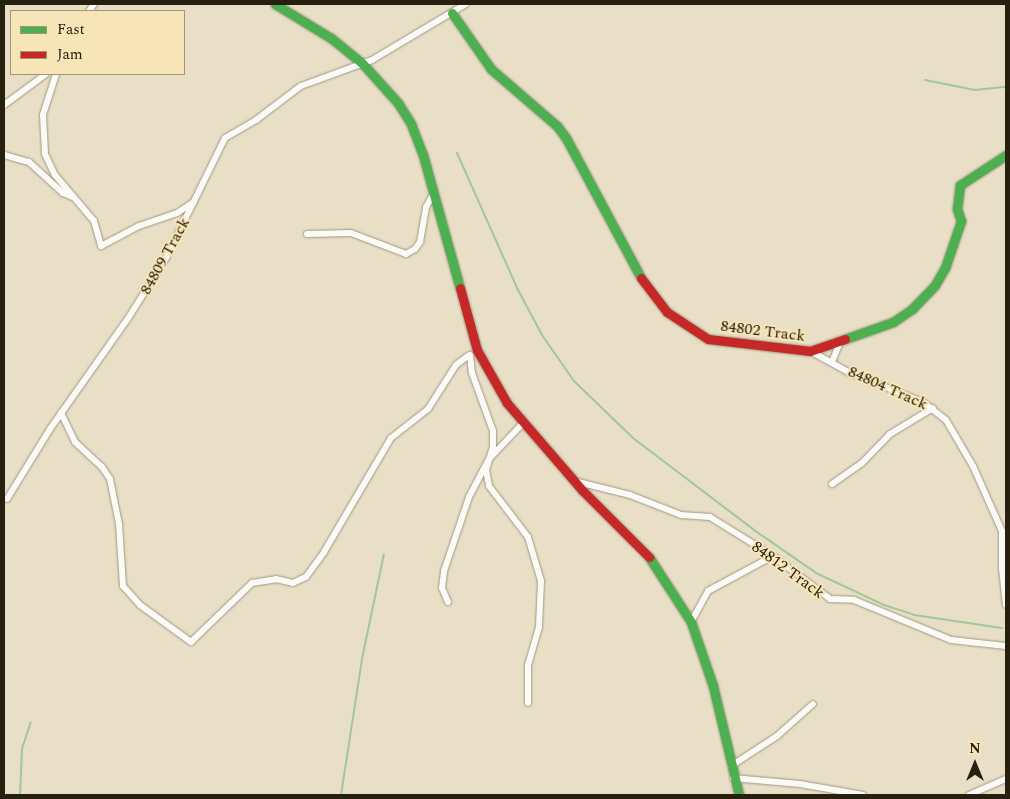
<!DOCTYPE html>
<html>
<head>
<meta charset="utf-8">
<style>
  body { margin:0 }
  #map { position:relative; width:1010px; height:799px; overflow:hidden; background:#e9dfc6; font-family:Spectral,serif }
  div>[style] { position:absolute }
  .stream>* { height:2px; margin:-1px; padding:0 1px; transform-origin:1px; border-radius:1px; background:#a2c79d }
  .roads { filter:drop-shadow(0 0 1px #9f9884) drop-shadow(0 0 1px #9f9884) }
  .street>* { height:6px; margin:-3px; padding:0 3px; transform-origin:3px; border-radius:3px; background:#fcfaf6 }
  .fast>* { height:9px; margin:-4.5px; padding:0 4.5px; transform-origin:4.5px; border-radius:4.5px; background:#4caf50 }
  .jam>* { height:9px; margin:-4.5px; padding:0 4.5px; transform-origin:4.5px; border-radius:4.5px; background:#c62828 }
  span { translate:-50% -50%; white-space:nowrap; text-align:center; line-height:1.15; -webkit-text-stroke:4px #f8e5b7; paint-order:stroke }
  .street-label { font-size:16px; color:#27200f }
  .frame { position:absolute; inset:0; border:5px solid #27200f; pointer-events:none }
  .legend { position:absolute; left:10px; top:10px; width:175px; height:65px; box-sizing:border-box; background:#f8e5b7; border:1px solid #a49674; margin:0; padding:6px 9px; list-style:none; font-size:15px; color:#27200f }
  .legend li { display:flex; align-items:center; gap:10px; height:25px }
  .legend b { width:25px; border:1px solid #a49674 }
  .north { position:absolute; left:950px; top:739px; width:50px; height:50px; -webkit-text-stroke:4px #f8e5b7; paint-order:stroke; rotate:0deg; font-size:14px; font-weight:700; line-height:20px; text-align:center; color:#27200f }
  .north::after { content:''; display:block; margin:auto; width:18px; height:22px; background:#27200f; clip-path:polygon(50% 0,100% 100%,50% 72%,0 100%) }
</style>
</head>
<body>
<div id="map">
  <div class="stream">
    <div style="left:925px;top:80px;width:51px;rotate:11.3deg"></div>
    <div style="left:975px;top:90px;width:31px;rotate:-6deg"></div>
    <div style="left:457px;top:153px;width:148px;rotate:66deg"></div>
    <div style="left:517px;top:288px;width:53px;rotate:62deg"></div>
    <div style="left:542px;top:335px;width:56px;rotate:55.2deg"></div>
    <div style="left:574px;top:381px;width:82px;rotate:44deg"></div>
    <div style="left:633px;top:438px;width:152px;rotate:37.2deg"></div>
    <div style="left:754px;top:530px;width:75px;rotate:34.7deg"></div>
    <div style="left:816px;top:573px;width:75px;rotate:25.2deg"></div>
    <div style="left:884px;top:605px;width:32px;rotate:18deg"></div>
    <div style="left:914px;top:615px;width:89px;rotate:8.4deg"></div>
    <div style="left:20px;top:795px;width:46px;rotate:-87.5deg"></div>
    <div style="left:22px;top:749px;width:28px;rotate:-72deg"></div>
    <div style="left:341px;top:795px;width:138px;rotate:-81.2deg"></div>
    <div style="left:362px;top:659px;width:107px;rotate:-78.2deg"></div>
  </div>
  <div class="roads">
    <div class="street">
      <div style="left:89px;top:11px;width:9px;rotate:-54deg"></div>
      <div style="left:56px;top:74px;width:43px;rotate:107.6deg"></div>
      <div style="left:43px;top:115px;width:39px;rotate:87deg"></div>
      <div style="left:45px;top:154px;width:23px;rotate:65deg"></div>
      <div style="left:55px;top:175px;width:60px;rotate:49.7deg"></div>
      <div style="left:94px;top:221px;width:26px;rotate:74deg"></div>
      <div style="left:101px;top:246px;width:43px;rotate:-27.8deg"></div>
      <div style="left:139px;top:226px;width:40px;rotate:-18.9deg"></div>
      <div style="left:177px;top:213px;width:20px;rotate:-33deg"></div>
      <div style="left:4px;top:105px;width:52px;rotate:-36.4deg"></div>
      <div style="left:4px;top:155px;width:26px;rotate:16deg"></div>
      <div style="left:29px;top:162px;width:46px;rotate:42.4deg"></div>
      <div style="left:63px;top:193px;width:11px;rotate:22deg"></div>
      <div style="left:307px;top:234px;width:44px;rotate:-1.3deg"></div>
      <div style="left:351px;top:233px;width:59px;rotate:20.9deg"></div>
      <div style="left:406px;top:254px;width:10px;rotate:-29deg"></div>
      <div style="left:415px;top:249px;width:9px;rotate:-54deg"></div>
      <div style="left:420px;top:242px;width:36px;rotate:-80deg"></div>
      <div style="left:426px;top:207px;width:14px;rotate:-60deg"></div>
      <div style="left:810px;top:351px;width:46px;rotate:28.8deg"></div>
      <div style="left:850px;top:373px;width:79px;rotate:21.7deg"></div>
      <div style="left:923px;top:402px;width:29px;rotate:38deg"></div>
      <div style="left:946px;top:420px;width:53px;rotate:59.6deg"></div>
      <div style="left:973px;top:466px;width:71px;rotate:66deg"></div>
      <div style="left:1002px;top:531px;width:37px;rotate:90deg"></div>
      <div style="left:1002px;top:568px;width:37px;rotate:84deg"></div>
      <div style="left:470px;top:355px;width:18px;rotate:84deg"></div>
      <div style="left:472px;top:373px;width:62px;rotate:70.1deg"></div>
      <div style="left:493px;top:431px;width:16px;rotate:90deg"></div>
      <div style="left:493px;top:447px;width:24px;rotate:107deg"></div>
      <div style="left:486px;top:470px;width:16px;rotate:79deg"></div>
      <div style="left:489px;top:486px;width:64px;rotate:52.6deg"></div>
      <div style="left:528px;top:537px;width:46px;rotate:73.5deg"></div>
      <div style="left:541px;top:581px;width:46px;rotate:92.5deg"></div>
      <div style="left:539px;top:627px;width:40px;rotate:106deg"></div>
      <div style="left:528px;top:665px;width:38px;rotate:90deg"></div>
      <div style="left:832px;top:362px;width:22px;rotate:-68deg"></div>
      <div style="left:61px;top:413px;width:32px;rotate:64deg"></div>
      <div style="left:75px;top:442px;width:37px;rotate:43deg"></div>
      <div style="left:102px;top:467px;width:14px;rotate:56deg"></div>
      <div style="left:110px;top:479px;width:46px;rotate:78.7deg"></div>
      <div style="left:119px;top:524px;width:62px;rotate:86.3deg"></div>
      <div style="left:123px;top:586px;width:25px;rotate:48deg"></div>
      <div style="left:140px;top:605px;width:63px;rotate:36deg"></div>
      <div style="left:191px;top:642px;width:85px;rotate:-44deg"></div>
      <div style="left:252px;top:583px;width:24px;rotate:-9deg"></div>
      <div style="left:276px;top:579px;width:17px;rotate:13deg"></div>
      <div style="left:293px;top:583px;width:14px;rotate:-25deg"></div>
      <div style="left:306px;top:577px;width:31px;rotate:-54deg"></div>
      <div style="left:324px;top:552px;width:132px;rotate:-59.6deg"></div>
      <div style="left:391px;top:438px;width:47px;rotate:-38.1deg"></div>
      <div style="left:428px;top:409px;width:52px;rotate:-57.5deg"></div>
      <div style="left:456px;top:365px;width:15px;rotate:-37deg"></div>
      <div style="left:574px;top:481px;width:58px;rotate:14deg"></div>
      <div style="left:630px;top:495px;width:55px;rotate:21.4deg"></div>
      <div style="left:681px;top:515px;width:29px;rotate:4deg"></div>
      <div style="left:710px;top:517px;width:74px;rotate:31.8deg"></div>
      <div style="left:773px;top:556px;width:71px;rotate:37deg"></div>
      <div style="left:830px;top:599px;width:24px;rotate:2deg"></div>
      <div style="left:854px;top:600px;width:105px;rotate:22.4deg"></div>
      <div style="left:951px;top:640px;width:55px;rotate:6.2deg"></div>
      <div style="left:832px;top:484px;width:37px;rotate:-35deg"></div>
      <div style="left:862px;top:463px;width:40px;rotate:-46deg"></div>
      <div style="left:890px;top:434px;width:50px;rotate:-31.2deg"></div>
      <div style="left:7px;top:499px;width:82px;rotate:-58.4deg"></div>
      <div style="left:50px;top:429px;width:133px;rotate:-54.8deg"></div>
      <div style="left:127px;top:320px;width:73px;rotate:-57.8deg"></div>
      <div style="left:166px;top:258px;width:134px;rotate:-63.8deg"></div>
      <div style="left:225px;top:138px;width:36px;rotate:-30deg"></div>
      <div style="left:256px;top:120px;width:56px;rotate:-37.1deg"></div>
      <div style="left:301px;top:86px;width:76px;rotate:-20.1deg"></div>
      <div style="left:372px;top:60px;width:109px;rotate:-30.8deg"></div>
      <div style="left:448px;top:602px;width:15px;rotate:-113deg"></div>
      <div style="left:442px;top:588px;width:17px;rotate:-83deg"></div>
      <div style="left:444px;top:571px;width:78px;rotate:-71.3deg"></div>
      <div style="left:469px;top:497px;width:43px;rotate:-62.2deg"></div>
      <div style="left:489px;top:459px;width:51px;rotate:-46.6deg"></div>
      <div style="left:691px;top:622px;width:35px;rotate:-61deg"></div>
      <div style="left:708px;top:591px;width:74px;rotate:-28.3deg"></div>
      <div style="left:731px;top:766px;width:55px;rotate:-33.1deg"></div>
      <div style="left:777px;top:736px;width:48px;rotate:-41.6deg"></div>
      <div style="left:733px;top:778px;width:67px;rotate:5.1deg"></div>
      <div style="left:800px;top:784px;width:64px;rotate:9.9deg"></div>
      <div style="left:969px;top:795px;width:40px;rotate:-23.4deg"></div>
    </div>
    <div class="fast">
      <div style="left:275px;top:4px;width:66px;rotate:31.3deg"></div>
      <div style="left:331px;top:38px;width:40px;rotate:39deg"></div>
      <div style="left:362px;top:63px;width:54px;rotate:48deg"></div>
      <div style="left:398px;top:103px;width:25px;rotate:58deg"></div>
      <div style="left:411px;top:124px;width:33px;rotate:69deg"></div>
      <div style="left:423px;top:155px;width:138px;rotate:74.5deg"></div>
      <div style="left:452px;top:13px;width:68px;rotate:55.1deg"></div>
      <div style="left:491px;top:69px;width:87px;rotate:40.8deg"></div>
      <div style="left:557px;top:126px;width:15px;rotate:53deg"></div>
      <div style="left:566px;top:138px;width:159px;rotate:61.8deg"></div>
      <div style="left:845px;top:339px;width:51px;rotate:-19.5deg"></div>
      <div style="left:893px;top:322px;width:23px;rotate:-34deg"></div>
      <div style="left:912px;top:309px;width:33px;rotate:-46deg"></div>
      <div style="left:935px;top:285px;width:20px;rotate:-60deg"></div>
      <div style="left:945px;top:268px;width:50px;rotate:-71.2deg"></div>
      <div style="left:961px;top:221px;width:13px;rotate:-108deg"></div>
      <div style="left:957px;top:209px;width:24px;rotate:-83deg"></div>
      <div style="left:960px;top:185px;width:55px;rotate:-33.1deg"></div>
      <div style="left:649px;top:557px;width:77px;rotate:57.1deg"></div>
      <div style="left:691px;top:622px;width:68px;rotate:71deg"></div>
      <div style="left:713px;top:686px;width:112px;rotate:76.6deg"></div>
    </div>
    <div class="jam">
      <div style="left:641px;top:278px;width:43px;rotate:52.6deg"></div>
      <div style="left:667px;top:312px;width:49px;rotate:33.4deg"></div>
      <div style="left:708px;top:339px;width:103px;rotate:6.7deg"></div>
      <div style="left:810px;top:351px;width:37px;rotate:-19deg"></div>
      <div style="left:460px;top:288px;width:64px;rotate:74.7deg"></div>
      <div style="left:477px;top:350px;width:61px;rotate:60.5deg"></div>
      <div style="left:507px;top:403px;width:115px;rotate:49.2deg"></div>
      <div style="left:582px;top:490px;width:95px;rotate:45deg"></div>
    </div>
  </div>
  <div class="street-label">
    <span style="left:165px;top:256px;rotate:-61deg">84809 Track</span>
    <span style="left:763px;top:331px;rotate:7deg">84802 Track</span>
    <span style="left:888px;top:388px;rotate:24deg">84804 Track</span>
    <span style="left:788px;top:570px;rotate:36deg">84812 Track</span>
  </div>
  <div class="frame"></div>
  <ul class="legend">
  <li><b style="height:6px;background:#4caf50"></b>Fast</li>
  <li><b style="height:6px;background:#c62828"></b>Jam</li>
  </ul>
  <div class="north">N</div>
</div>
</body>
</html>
